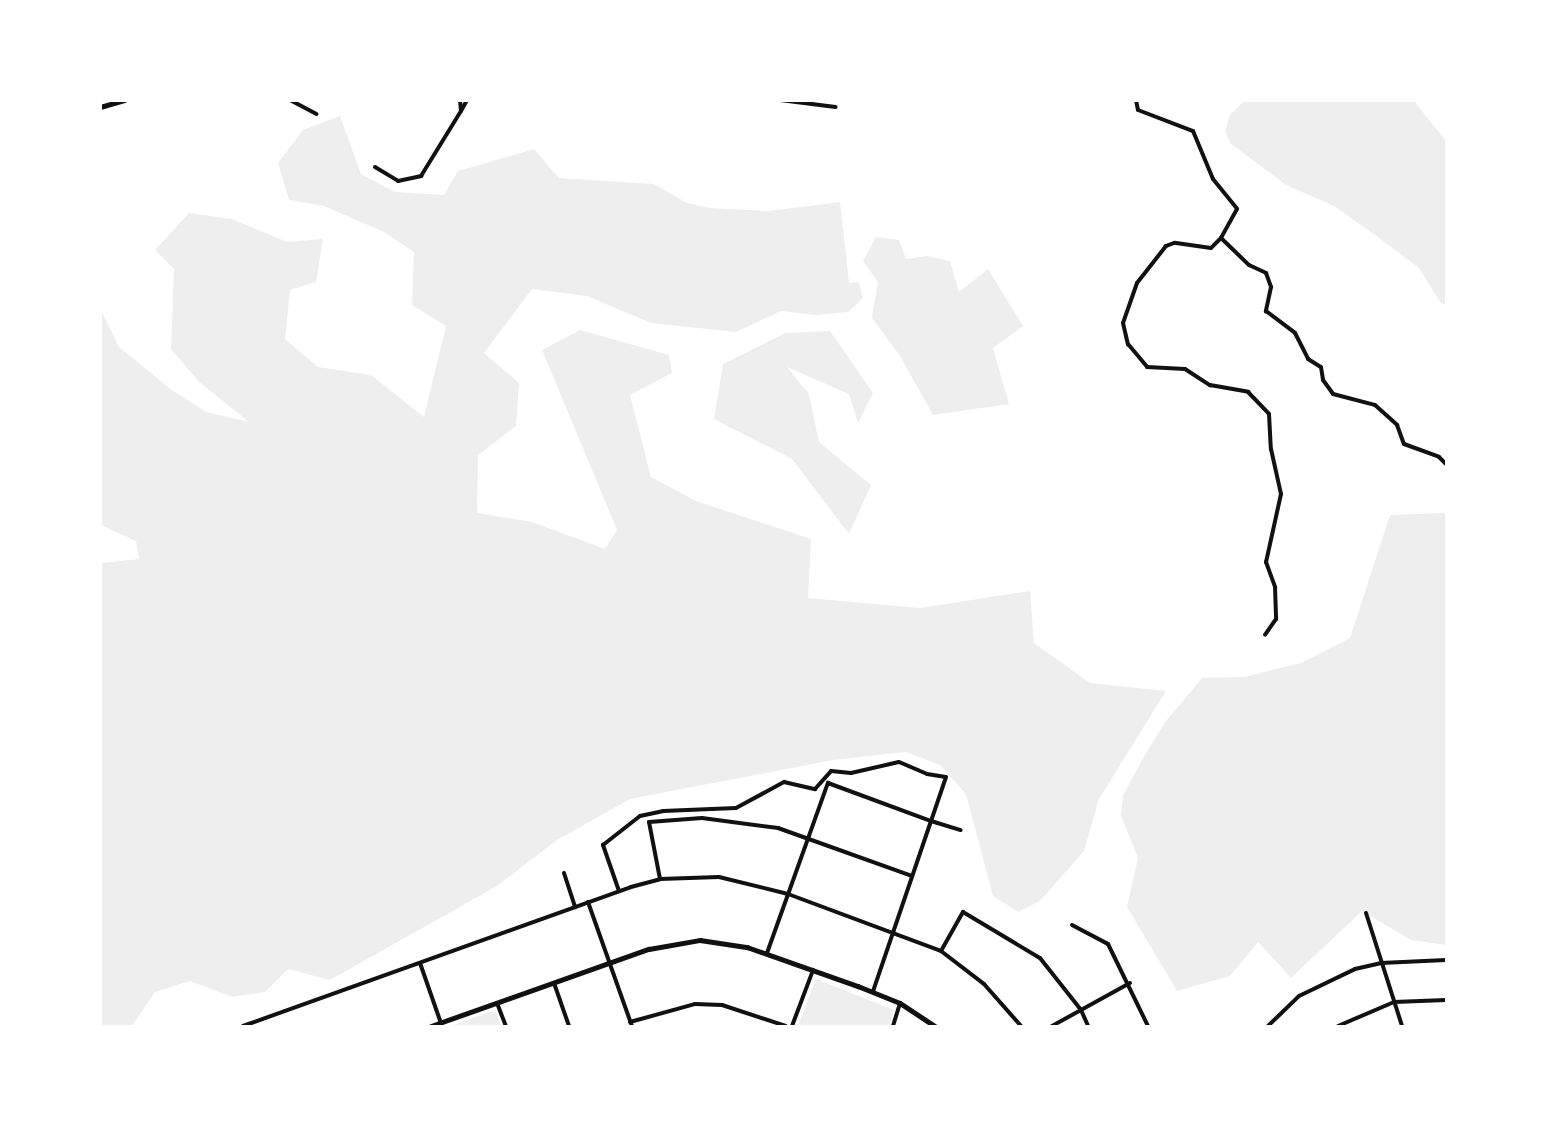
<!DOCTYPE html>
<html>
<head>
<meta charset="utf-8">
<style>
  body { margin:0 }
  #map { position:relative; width:1547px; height:1127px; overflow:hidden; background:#fff; font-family:"Golos Text",sans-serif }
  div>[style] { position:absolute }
  .green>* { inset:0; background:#eee }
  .minor>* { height:4px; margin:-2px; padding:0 2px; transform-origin:2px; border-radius:2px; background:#111 }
  .tertiary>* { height:4.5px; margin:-2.25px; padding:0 2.25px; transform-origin:2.25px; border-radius:2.25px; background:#111 }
  .secondary>* { height:5px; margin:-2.5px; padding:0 2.5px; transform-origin:2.5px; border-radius:2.5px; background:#111 }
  span { translate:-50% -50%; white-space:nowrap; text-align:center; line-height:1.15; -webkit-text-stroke:6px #fff; paint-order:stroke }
  .frame { position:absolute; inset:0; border:102px solid #fff; pointer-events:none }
</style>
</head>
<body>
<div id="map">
  <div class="green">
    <div style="clip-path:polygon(1245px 100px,1414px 101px,1446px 141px,1446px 305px,1441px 303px,1419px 268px,1379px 238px,1334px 206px,1286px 185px,1231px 144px,1225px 132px,1230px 115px)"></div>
    <div style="clip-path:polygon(340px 116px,361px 174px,395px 192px,444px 195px,458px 171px,534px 149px,559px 178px,654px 184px,687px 203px,709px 208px,769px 211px,840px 202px,849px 283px,859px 282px,863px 298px,848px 312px,815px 315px,781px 311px,736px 332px,651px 323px,587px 296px,532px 289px,484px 353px,519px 383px,516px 426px,478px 455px,477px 513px,532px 522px,605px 549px,617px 530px,542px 350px,580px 330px,669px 355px,672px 373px,630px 395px,651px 477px,696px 501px,811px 539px,808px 598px,920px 608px,1030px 591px,1034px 643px,1090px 683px,1166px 691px,1099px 799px,1084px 851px,1040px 901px,1018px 912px,993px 896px,966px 794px,940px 765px,906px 752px,833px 760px,630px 799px,557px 840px,497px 886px,330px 980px,288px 969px,265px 992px,232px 997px,190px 981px,155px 992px,132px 1026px,101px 1026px,101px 563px,139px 559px,136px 541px,101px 525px,101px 310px,119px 347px,172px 390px,206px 412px,249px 422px,198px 381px,171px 349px,174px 269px,155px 250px,189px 213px,232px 219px,287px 242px,323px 239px,316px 282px,290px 290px,285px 339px,318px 367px,371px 375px,424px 417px,446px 326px,412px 305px,414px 252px,384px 232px,324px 206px,289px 200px,278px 163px,303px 130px)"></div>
    <div style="clip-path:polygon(876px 237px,899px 240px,906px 259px,927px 256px,950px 261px,959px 292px,988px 269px,1023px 326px,993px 348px,1009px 404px,933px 415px,900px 356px,872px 318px,878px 282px,863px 261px)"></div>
    <div style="clip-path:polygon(830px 331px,873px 393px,858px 423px,849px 394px,787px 367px,809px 394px,819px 442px,871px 485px,849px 534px,792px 459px,714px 419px,723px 364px,785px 333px)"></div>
    <div style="clip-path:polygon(1446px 513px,1446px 945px,1411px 940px,1362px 911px,1291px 978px,1258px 942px,1230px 976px,1177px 991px,1127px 907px,1138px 858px,1121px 816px,1123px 795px,1146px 753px,1166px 721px,1202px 678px,1244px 677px,1301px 663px,1350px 638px,1390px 515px)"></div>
    <div style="clip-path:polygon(816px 979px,894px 1010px,889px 1026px,798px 1026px)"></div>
    <div style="clip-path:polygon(492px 1011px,497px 1013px,501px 1026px,451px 1026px)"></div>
  </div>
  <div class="minor">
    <div style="left:290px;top:100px;width:30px;rotate:28deg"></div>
    <div style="left:780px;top:100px;width:56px;rotate:7.1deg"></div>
    <div style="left:1136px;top:100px;width:10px;rotate:79deg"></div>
    <div style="left:1138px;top:110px;width:59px;rotate:20.9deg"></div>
    <div style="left:1193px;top:131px;width:52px;rotate:67.4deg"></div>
    <div style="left:1213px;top:179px;width:38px;rotate:51deg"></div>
    <div style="left:1237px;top:209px;width:33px;rotate:119deg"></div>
    <div style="left:1221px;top:238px;width:39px;rotate:44deg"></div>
    <div style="left:1249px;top:265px;width:19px;rotate:25deg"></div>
    <div style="left:1266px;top:273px;width:15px;rotate:70deg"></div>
    <div style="left:1271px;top:287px;width:25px;rotate:102deg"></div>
    <div style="left:1266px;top:311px;width:36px;rotate:37deg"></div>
    <div style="left:1295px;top:333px;width:29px;rotate:63deg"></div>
    <div style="left:1308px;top:359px;width:15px;rotate:32deg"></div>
    <div style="left:1321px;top:367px;width:13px;rotate:81deg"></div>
    <div style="left:1323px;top:380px;width:17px;rotate:54deg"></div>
    <div style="left:1333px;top:394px;width:43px;rotate:14.7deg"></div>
    <div style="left:1375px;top:405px;width:30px;rotate:42deg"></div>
    <div style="left:1397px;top:425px;width:20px;rotate:70deg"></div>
    <div style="left:1404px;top:444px;width:37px;rotate:20deg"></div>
    <div style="left:1439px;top:457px;width:10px;rotate:45deg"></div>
    <div style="left:461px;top:111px;width:13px;rotate:-61deg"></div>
    <div style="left:375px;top:167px;width:27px;rotate:31deg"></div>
    <div style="left:398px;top:181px;width:24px;rotate:-12deg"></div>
    <div style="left:421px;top:176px;width:76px;rotate:-58.4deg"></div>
    <div style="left:461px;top:111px;width:11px;rotate:-95deg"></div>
    <div style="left:1221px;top:238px;width:14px;rotate:135deg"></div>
    <div style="left:1211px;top:248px;width:37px;rotate:-172deg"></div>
    <div style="left:1174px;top:243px;width:9px;rotate:159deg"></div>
    <div style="left:1166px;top:246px;width:47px;rotate:128.1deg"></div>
    <div style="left:1137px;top:283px;width:42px;rotate:109.3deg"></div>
    <div style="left:1123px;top:323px;width:22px;rotate:77deg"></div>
    <div style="left:1128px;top:344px;width:30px;rotate:50deg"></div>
    <div style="left:1147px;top:367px;width:38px;rotate:3deg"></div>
    <div style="left:1185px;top:369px;width:30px;rotate:33deg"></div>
    <div style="left:1210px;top:385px;width:39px;rotate:10deg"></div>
    <div style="left:1248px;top:392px;width:30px;rotate:46deg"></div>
    <div style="left:1269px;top:414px;width:35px;rotate:87deg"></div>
    <div style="left:1271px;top:449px;width:46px;rotate:77.5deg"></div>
    <div style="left:1281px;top:494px;width:70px;rotate:102.4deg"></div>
    <div style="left:1266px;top:562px;width:27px;rotate:70deg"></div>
    <div style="left:1275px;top:587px;width:32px;rotate:88deg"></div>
    <div style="left:1276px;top:619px;width:19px;rotate:125deg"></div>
    <div style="left:564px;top:873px;width:36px;rotate:72deg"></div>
    <div style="left:660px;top:879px;width:58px;rotate:-100.9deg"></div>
    <div style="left:649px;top:822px;width:53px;rotate:-4.3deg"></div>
    <div style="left:702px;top:818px;width:77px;rotate:7.5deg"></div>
    <div style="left:778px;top:828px;width:142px;rotate:19.7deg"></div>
    <div style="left:619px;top:891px;width:49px;rotate:-109.2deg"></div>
    <div style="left:603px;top:845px;width:47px;rotate:-38.1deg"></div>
    <div style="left:640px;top:816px;width:24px;rotate:-12deg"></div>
    <div style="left:663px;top:811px;width:73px;rotate:-2.4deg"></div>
    <div style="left:736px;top:808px;width:55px;rotate:-28.4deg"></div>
    <div style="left:784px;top:782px;width:32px;rotate:13deg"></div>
    <div style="left:815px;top:789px;width:24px;rotate:-48deg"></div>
    <div style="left:831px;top:771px;width:20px;rotate:6deg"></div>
    <div style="left:851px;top:773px;width:49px;rotate:-12.9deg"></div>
    <div style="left:899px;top:762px;width:30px;rotate:23deg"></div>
    <div style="left:927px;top:774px;width:19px;rotate:9deg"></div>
    <div style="left:946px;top:777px;width:46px;rotate:108.8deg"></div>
    <div style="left:931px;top:821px;width:31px;rotate:17deg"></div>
    <div style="left:588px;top:902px;width:132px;rotate:70.5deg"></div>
    <div style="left:1366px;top:913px;width:119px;rotate:72.3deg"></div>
    <div style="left:1072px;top:925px;width:41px;rotate:27.8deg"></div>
    <div style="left:1108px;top:944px;width:91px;rotate:64deg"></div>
    <div style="left:941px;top:951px;width:45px;rotate:-60.6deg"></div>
    <div style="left:963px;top:912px;width:90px;rotate:30.9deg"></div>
    <div style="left:1040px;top:958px;width:66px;rotate:51.7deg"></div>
    <div style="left:1081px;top:1010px;width:17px;rotate:66deg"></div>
    <div style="left:767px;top:953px;width:181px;rotate:-70.3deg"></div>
    <div style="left:828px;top:783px;width:110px;rotate:20.3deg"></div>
    <div style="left:931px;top:821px;width:180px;rotate:108.8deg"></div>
    <div style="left:420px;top:963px;width:67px;rotate:70.8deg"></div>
    <div style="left:554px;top:983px;width:46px;rotate:70.8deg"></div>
    <div style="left:497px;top:1003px;width:25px;rotate:69deg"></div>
    <div style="left:630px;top:1022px;width:67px;rotate:-15.5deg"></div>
    <div style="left:695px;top:1004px;width:27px;rotate:2deg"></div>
    <div style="left:722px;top:1005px;width:67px;rotate:18.2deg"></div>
    <div style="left:243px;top:1026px;width:412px;rotate:-19.7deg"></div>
    <div style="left:631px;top:887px;width:30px;rotate:-15deg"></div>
    <div style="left:660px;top:879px;width:59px;rotate:-1.9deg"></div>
    <div style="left:719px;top:877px;width:71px;rotate:13.8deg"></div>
    <div style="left:788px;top:894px;width:163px;rotate:20.4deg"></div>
    <div style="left:941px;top:951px;width:54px;rotate:37.5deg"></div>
    <div style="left:984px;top:984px;width:56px;rotate:48.6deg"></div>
    <div style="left:792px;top:1026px;width:60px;rotate:-69.4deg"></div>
    <div style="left:893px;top:1026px;width:24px;rotate:-73deg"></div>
    <div style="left:1052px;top:1026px;width:89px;rotate:-28.9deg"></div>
    <div style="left:1268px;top:1026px;width:43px;rotate:-44.1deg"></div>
    <div style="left:1299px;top:996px;width:62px;rotate:-25.7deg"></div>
    <div style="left:1355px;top:969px;width:27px;rotate:-13deg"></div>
    <div style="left:1381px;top:963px;width:65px;rotate:-2.6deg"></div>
    <div style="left:1338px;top:1026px;width:61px;rotate:-23.2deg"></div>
    <div style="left:1394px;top:1002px;width:52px;rotate:-2.2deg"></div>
  </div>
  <div class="tertiary">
    <div style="left:431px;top:1026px;width:231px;rotate:-19.5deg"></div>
    <div style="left:649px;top:949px;width:52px;rotate:-10deg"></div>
    <div style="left:700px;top:940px;width:48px;rotate:8.5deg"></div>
    <div style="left:747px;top:947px;width:118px;rotate:19.4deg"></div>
    <div style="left:858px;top:986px;width:45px;rotate:22deg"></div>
    <div style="left:900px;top:1003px;width:42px;rotate:33.3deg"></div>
  </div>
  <div class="secondary">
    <div style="left:100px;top:107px;width:25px;rotate:-16deg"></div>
  </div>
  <div class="frame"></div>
</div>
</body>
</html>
